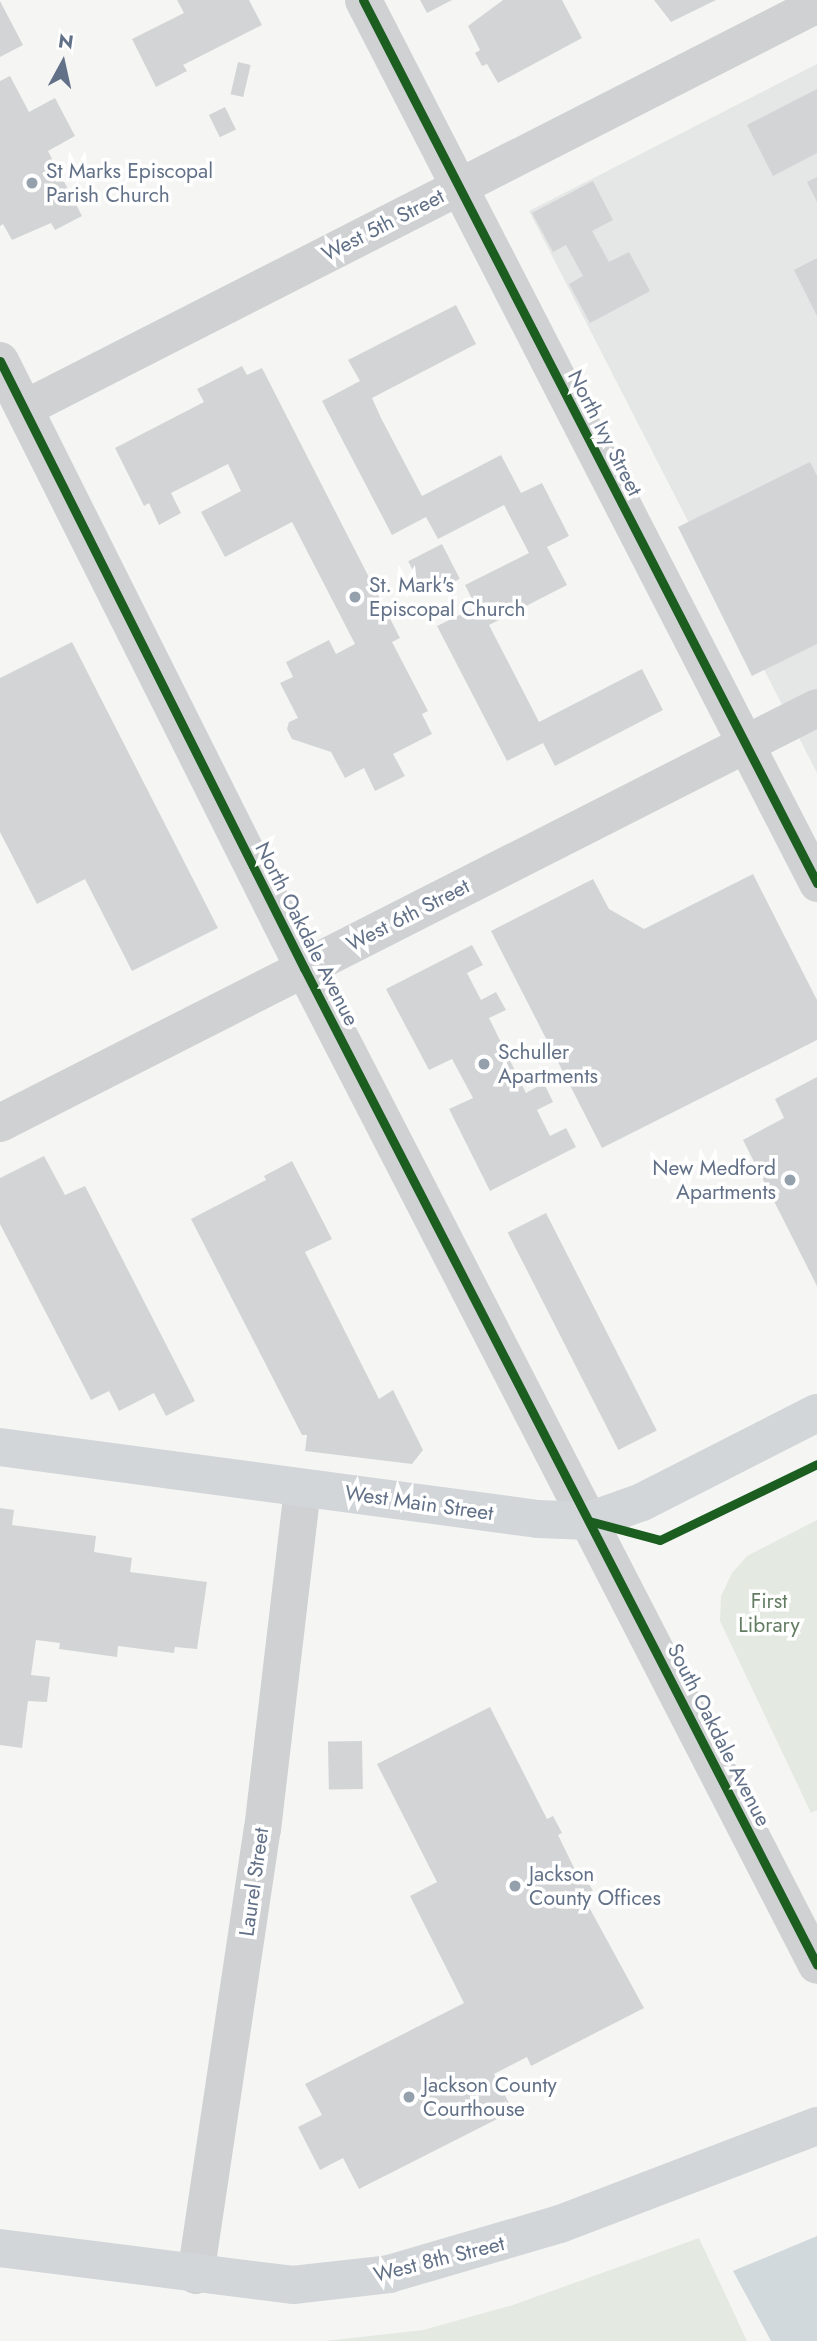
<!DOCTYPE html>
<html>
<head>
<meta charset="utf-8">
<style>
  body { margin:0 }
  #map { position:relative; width:817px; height:2341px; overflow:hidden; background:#f5f6f4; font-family:Jost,sans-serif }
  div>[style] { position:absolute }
  .built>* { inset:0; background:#e5e6e6 }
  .green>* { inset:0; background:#e4e9e2 }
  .water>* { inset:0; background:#d2d9dd }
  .building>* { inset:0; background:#d3d4d5; transform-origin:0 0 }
  .minor>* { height:37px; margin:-18.5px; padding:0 18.5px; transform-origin:18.5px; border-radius:18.5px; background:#d0d1d3 }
  .tertiary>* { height:38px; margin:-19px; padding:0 19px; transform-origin:19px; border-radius:19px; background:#d0d1d3 }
  .secondary>* { height:38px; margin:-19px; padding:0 19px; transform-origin:19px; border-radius:19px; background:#d2d6d9 }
  .cycleway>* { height:9px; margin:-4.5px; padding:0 4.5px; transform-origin:4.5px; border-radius:4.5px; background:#1b5e20 }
  .dots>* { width:19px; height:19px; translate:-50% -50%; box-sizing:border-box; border:4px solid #fff; border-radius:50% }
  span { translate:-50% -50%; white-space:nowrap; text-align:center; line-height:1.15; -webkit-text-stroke:7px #fff; paint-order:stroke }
  .poi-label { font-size:21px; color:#627187 }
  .left { translate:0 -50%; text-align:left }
  .right { translate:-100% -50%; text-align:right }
  .street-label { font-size:21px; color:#627187 }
  .park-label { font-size:21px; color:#637d62 }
  .north { position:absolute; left:28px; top:28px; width:70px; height:70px; -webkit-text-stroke:5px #fff; paint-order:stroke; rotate:8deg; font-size:19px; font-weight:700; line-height:28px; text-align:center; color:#627187 }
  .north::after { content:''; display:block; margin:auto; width:24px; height:32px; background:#627187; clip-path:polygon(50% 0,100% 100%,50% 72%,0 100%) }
</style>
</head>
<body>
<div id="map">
  <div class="built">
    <div style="clip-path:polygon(817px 64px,817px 773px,529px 211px)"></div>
  </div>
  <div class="green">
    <div style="clip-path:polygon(817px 1520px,817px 1810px,811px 1813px,720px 1621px,721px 1596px,732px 1573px,747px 1556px)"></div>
    <div style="clip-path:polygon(699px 2238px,747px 2341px,325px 2341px,423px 2330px,513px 2305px)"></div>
  </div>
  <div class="water">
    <div style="clip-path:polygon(817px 2236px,817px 2341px,771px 2341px,733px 2271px)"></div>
  </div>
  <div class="building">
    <div style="clip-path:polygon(177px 0,249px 0,262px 25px,183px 65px,187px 71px,156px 87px,132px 39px,184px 13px)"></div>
    <div style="clip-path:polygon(420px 0,452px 0,427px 13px)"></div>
    <div style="clip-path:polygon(503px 0,562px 0,582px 38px,498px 83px,487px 64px,482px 66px,475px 53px,480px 50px,468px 26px)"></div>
    <div style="clip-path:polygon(654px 0,716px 0,671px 22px)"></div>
    <div style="clip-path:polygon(0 1px,23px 45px,0 57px)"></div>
    <div style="left:238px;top:62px;width:13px;height:33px;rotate:13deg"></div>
    <div style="clip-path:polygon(10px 76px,29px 112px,55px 98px,75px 136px,48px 151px,82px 216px,55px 230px,51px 223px,12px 240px,3px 224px,0 226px,0 81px)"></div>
    <div style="clip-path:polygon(817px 89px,817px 153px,773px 176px,747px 125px)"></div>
    <div style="left:225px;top:107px;width:25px;height:18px;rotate:64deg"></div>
    <div style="clip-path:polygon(817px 177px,817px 202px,807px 182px)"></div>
    <div style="clip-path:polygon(593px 181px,613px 220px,592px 231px,609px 262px,629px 252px,650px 291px,590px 323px,569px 284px,583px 276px,566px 245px,553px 252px,532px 213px)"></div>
    <div style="clip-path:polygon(817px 258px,817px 316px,794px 270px)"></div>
    <div style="clip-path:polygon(456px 305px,476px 344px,372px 398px,381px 418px,422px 496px,501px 455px,521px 493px,542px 483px,569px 536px,547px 547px,567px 585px,489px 625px,539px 722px,642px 669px,663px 710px,555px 766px,543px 743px,507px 761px,437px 626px,476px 607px,465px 585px,529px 553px,504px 505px,438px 539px,426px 517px,392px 535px,322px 401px,360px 381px,348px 360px)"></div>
    <div style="clip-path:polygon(242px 366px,247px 375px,262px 368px,400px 638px,392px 642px,428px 711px,422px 714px,432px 734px,393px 754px,405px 776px,375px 791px,364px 768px,345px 778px,331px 752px,292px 739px,287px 729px,289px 722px,298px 718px,280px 683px,293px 677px,286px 662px,329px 640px,336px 654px,355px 644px,292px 522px,225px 557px,201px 512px,241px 491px,228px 464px,171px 493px,181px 513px,159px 525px,149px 503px,144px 506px,115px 448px,204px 402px,197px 389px)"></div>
    <div style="clip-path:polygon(810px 462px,817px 476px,817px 644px,752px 676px,678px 527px)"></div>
    <div style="left:442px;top:544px;width:39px;height:38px;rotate:63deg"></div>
    <div style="clip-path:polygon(72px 642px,218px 928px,132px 971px,85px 879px,37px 904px,0 832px,0 678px)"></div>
    <div style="clip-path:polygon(753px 874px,817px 1000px,817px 1040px,602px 1148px,491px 931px,593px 879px,609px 909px,644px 929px)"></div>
    <div style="clip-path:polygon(472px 945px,483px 965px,467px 973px,481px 1000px,496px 992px,506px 1010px,489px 1018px,526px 1093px,544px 1083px,553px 1102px,537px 1110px,550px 1136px,566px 1128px,576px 1147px,490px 1191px,449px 1109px,473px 1098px,452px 1059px,429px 1070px,386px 989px)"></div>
    <div style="clip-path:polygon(817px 1077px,817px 1286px,743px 1140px,784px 1118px,775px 1099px)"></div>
    <div style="clip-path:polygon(44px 1156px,65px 1195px,85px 1186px,195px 1401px,166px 1416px,154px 1393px,119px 1411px,109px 1391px,91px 1400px,0 1224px,0 1178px)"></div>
    <div style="clip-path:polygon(292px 1161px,332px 1239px,305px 1252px,379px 1399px,393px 1390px,423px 1450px,412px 1464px,305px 1451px,307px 1435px,302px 1435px,191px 1219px,266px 1180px,264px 1176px)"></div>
    <div style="left:546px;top:1213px;width:244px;height:43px;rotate:63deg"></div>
    <div style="clip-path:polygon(0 1508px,14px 1510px,12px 1525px,96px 1536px,94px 1552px,132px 1558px,130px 1572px,207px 1582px,197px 1649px,175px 1647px,174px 1653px,118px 1646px,117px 1657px,59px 1649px,60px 1643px,36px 1640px,31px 1675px,50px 1677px,47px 1702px,28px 1701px,22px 1748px,0 1745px)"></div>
    <div style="clip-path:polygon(490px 1707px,547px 1819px,553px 1816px,562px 1833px,558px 1835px,579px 1878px,584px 1875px,593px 1891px,583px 1896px,644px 2008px,531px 2066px,527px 2057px,494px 2074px,513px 2111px,359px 2189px,343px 2158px,320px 2170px,298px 2127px,322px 2115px,305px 2084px,464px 2003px,410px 1896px,437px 1882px,377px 1764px)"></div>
    <div style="left:362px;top:1741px;width:48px;height:34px;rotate:89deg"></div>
  </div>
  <div class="minor">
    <div style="left:363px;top:0;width:993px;rotate:62.79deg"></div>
    <div style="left:24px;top:408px;width:890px;rotate:-27deg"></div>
    <div style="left:195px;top:2275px;width:451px;rotate:-81.5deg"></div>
    <div style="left:262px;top:1829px;width:344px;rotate:-83.3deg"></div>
  </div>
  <div class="tertiary">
    <div style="left:0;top:361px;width:679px;rotate:63.4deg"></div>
    <div style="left:304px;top:968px;width:1121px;rotate:62.77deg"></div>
    <div style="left:0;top:1123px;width:916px;rotate:-26.93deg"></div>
  </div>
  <div class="secondary">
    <div style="left:0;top:1447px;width:543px;rotate:7.62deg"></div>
    <div style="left:538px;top:1519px;width:51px;rotate:2.2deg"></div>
    <div style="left:589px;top:1521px;width:56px;rotate:-19.7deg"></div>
    <div style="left:642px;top:1502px;width:196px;rotate:-27deg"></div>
    <div style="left:0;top:2248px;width:295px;rotate:7.2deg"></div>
    <div style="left:293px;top:2285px;width:97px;rotate:-6.5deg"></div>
    <div style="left:389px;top:2274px;width:178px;rotate:-16.3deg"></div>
    <div style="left:560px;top:2224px;width:275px;rotate:-20.9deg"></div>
  </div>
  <div class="cycleway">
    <div style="left:363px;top:0;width:993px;rotate:62.79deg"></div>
    <div style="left:0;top:361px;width:679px;rotate:63.4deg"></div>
    <div style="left:304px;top:968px;width:1121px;rotate:62.77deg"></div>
    <div style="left:589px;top:1521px;width:73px;rotate:15deg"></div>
    <div style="left:660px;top:1540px;width:174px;rotate:-25.8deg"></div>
  </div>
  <div class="dots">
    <div style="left:32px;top:183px;background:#95a0ad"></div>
    <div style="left:355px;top:597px;background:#95a0ad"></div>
    <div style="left:484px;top:1064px;background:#95a0ad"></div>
    <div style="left:790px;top:1180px;background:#95a0ad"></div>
    <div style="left:515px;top:1886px;background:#95a0ad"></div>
    <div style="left:409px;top:2097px;background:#95a0ad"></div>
  </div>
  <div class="poi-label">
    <span class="left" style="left:46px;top:183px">St Marks Episcopal<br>Parish Church</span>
    <span class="left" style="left:369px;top:597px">St. Mark's<br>Episcopal Church</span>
    <span class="left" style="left:498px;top:1064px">Schuller<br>Apartments</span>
    <span class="right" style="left:776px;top:1180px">New Medford<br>Apartments</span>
    <span class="left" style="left:529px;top:1886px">Jackson<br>County Offices</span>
    <span class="left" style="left:423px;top:2097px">Jackson County<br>Courthouse</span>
  </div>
  <div class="street-label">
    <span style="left:383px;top:225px;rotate:-27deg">West 5th Street</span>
    <span style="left:605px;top:433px;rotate:63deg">North Ivy Street</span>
    <span style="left:408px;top:915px;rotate:-27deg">West 6th Street</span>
    <span style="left:307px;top:934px;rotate:63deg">North Oakdale Avenue</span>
    <span style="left:419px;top:1503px;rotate:8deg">West Main Street</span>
    <span style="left:719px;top:1735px;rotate:63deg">South Oakdale Avenue</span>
    <span style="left:254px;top:1882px;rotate:-82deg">Laurel Street</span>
    <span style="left:439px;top:2259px;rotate:-14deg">West 8th Street</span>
  </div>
  <div class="park-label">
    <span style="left:769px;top:1613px">First<br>Library</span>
  </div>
  <div class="north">N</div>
</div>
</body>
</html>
